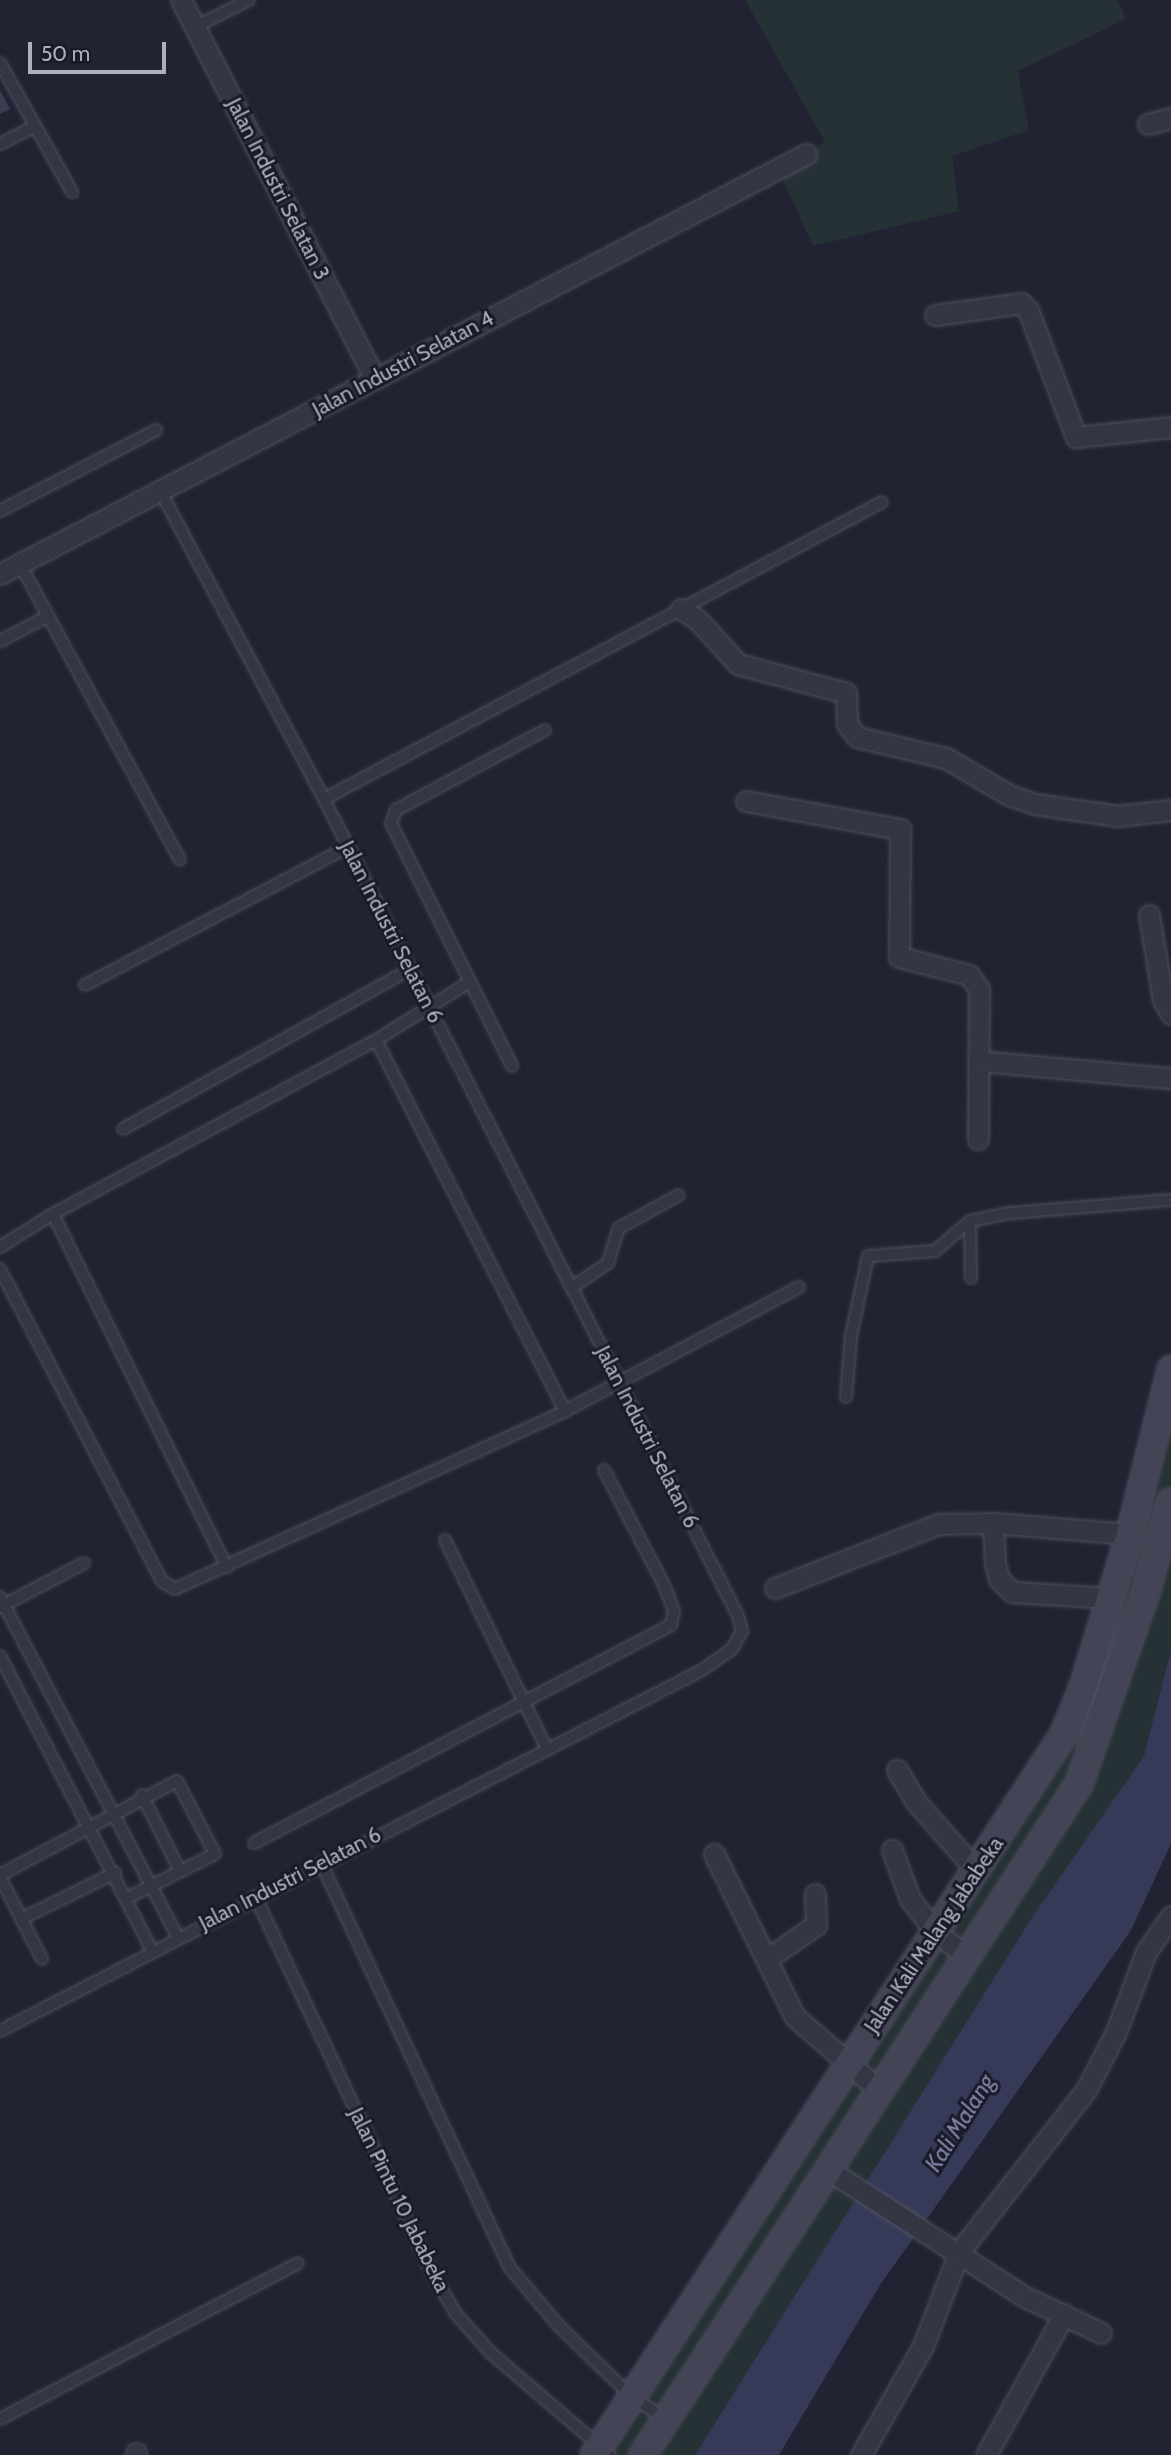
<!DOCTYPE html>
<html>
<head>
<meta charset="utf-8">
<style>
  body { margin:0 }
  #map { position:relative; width:1171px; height:2455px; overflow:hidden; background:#212332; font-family:Cabin,sans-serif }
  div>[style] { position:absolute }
  .green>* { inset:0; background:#263136 }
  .water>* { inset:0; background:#363a58 }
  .building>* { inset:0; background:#3a3d50 }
  .roads { filter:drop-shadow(0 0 2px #4e505e) drop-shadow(0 0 2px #4e505e) }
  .service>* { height:10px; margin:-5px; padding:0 5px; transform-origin:5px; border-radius:5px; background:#343643 }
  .minor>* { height:19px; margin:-9.5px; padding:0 9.5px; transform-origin:9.5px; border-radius:9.5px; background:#343643 }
  .secondary>* { height:26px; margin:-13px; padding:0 13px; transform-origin:13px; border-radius:13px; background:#434456 }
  span { translate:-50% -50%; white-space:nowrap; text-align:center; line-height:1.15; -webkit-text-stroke:6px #1a1b28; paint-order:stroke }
  .street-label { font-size:21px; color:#aeb0c0 }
  .water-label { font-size:23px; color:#8186ab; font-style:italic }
  .scale { position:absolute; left:28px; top:42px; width:138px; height:32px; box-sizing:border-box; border:4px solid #aeb0c0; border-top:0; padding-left:9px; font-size:21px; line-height:24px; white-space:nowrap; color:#aeb0c0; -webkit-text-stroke:5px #1a1b28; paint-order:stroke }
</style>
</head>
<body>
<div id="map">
  <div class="green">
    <div style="clip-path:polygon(745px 0,1118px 0,1126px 19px,1018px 71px,1029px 130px,952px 156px,959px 211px,813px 246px,779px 171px,825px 142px)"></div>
    <div style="clip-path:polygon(1171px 1366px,1171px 1650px,1144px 1756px,1033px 1917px,695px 2455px,594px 2455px,1047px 1764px)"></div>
  </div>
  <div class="water">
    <div style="clip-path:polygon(1171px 1650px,1171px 1844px,1130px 1932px,880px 2285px,779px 2455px,695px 2455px,1033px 1916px,1144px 1756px)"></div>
  </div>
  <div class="building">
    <div style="clip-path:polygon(0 90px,10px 109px,0 114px)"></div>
  </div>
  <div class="roads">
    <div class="service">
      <div style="left:195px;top:27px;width:60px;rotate:-26.6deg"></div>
      <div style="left:0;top:63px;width:148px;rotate:60.8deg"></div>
      <div style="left:0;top:144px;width:37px;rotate:-27deg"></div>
      <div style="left:0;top:511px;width:176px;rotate:-27.4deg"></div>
      <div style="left:20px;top:564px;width:336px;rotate:61.6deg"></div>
      <div style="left:0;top:641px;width:54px;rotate:-27.5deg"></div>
      <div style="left:324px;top:799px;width:632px;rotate:-28.02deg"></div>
      <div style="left:85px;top:985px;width:297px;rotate:-27.7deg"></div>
      <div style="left:376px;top:1040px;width:416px;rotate:63deg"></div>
      <div style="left:512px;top:1066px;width:271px;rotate:-116.5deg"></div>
      <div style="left:391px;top:823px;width:14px;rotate:-69deg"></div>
      <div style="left:396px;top:810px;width:169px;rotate:-28.2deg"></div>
      <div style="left:123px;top:1129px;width:329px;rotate:-29.1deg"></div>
      <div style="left:53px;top:1214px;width:394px;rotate:63.8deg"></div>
      <div style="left:970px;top:1221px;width:57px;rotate:89deg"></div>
      <div style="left:0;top:1247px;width:62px;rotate:-31.9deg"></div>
      <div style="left:53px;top:1214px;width:367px;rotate:-28.3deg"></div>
      <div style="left:376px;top:1040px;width:108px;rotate:-31.8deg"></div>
      <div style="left:0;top:1269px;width:352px;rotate:62.6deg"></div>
      <div style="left:162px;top:1581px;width:15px;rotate:32deg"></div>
      <div style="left:175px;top:1589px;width:429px;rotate:-24.5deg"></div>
      <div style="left:565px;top:1411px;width:265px;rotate:-27.9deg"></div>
      <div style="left:571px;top:1288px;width:45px;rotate:-34deg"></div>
      <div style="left:608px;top:1263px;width:37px;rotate:-73deg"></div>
      <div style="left:619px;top:1228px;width:68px;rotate:-28.8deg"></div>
      <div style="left:846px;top:1397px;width:61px;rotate:-85.3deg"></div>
      <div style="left:851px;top:1336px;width:82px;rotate:-78deg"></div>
      <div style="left:868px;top:1256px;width:67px;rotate:-4.3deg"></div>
      <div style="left:935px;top:1251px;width:46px;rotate:-40.6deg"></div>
      <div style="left:970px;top:1221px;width:41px;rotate:-11.3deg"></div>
      <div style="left:1010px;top:1213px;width:162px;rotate:-4.6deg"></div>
      <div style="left:445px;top:1540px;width:233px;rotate:64deg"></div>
      <div style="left:0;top:1597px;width:382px;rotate:62.4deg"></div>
      <div style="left:0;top:1607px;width:95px;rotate:-27.6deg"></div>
      <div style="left:0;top:1656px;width:331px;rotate:62.7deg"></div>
      <div style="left:142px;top:1795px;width:85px;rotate:63.4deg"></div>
      <div style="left:254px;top:1843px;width:471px;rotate:-27.6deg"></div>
      <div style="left:671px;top:1625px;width:14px;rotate:-78deg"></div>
      <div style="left:674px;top:1611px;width:26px;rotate:-111deg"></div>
      <div style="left:665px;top:1587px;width:132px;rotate:-117.5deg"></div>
      <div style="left:321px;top:1863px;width:447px;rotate:65deg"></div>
      <div style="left:510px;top:2268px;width:76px;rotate:49.8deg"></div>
      <div style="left:559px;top:2326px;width:100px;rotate:44.2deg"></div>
      <div style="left:631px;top:2396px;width:41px;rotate:34.1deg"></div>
      <div style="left:0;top:1875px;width:200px;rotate:-28deg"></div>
      <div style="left:177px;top:1781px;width:82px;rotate:62.5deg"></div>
      <div style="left:215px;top:1854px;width:98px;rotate:153.4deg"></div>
      <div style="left:0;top:1877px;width:92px;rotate:62.9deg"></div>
      <div style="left:255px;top:1896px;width:427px;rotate:64.8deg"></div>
      <div style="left:437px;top:2282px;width:37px;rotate:59deg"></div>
      <div style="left:456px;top:2314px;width:52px;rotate:48.1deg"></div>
      <div style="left:491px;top:2353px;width:157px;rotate:40.6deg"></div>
      <div style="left:21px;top:1919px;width:105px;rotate:-26.1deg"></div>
      <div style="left:0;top:2031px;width:789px;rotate:-27.21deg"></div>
      <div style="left:702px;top:1670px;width:37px;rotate:-35deg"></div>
      <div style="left:732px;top:1649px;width:21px;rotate:-61deg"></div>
      <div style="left:742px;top:1631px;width:16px;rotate:-105deg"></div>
      <div style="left:738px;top:1616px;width:916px;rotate:-116.87deg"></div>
      <div style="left:324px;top:799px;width:347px;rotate:-118deg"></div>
      <div style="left:0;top:2419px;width:336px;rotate:-27.6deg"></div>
    </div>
    <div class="minor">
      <div style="left:181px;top:0;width:424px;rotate:62.9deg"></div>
      <div style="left:1148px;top:124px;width:24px;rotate:-15deg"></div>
      <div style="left:935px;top:315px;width:87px;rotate:-7.9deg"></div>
      <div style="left:1021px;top:303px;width:10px;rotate:45deg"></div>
      <div style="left:1028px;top:310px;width:136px;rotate:69.3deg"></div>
      <div style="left:1076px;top:437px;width:96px;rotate:-6deg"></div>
      <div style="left:0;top:574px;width:909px;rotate:-27.52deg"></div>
      <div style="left:681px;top:609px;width:20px;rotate:33deg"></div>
      <div style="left:698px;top:620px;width:59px;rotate:47.7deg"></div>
      <div style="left:738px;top:664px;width:112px;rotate:15deg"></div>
      <div style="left:846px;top:693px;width:31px;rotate:88deg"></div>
      <div style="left:847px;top:724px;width:16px;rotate:52deg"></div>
      <div style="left:857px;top:737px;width:91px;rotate:13.3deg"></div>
      <div style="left:946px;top:758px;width:73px;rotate:30.4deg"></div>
      <div style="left:1009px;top:795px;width:28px;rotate:19deg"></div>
      <div style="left:1035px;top:804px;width:84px;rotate:8.2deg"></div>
      <div style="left:1118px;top:816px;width:53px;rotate:-6.5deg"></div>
      <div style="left:746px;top:801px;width:157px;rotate:10.3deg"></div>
      <div style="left:900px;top:829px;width:128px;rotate:90.4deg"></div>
      <div style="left:899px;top:957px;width:72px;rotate:14.4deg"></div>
      <div style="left:969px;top:975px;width:17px;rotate:54deg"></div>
      <div style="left:979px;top:989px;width:150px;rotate:90.4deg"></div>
      <div style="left:1149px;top:915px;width:86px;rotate:80.6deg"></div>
      <div style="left:1163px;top:1000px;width:16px;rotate:60deg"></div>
      <div style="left:979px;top:1061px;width:193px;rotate:5.1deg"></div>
      <div style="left:993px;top:1523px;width:40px;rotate:87.1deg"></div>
      <div style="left:995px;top:1563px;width:16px;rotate:76deg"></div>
      <div style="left:999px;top:1579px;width:18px;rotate:45deg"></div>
      <div style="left:1012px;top:1592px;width:99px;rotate:3.5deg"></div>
      <div style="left:775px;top:1588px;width:175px;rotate:-21.4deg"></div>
      <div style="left:938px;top:1524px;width:55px;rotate:-1deg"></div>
      <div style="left:993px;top:1523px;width:137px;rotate:4.6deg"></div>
      <div style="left:897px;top:1770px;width:37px;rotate:59deg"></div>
      <div style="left:916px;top:1802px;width:91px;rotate:48.6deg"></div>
      <div style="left:892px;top:1850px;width:52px;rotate:69.8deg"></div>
      <div style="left:910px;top:1899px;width:41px;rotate:52deg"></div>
      <div style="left:935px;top:1931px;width:41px;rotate:39.1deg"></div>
      <div style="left:714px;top:1854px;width:182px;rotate:63.6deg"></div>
      <div style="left:795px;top:2017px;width:110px;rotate:40.9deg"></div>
      <div style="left:768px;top:1958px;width:58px;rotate:-34.5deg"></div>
      <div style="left:816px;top:1925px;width:31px;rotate:-92deg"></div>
      <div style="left:827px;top:2169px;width:236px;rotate:32.9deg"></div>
      <div style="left:1025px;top:2297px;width:84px;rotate:25.3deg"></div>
      <div style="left:136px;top:2453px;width:2px;rotate:90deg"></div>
      <div style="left:861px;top:2455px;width:125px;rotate:-60.4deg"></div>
      <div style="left:923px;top:2346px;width:101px;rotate:-69deg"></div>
      <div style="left:959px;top:2252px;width:206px;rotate:-51.9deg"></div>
      <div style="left:1086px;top:2090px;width:65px;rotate:-62.7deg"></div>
      <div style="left:1116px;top:2032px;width:85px;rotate:-69.4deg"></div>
      <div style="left:1146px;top:1952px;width:44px;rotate:-55.2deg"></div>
      <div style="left:986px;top:2455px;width:161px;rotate:-61deg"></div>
    </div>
    <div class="secondary">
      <div style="left:594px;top:2455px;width:861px;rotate:-56.9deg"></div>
      <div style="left:1064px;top:1734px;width:51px;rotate:-68deg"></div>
      <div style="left:1083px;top:1687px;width:160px;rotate:-72.9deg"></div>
      <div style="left:1130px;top:1534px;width:170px;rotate:-76deg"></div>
      <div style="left:643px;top:2455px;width:800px;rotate:-56.99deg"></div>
      <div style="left:1079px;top:1784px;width:200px;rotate:-70.8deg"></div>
      <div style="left:1145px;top:1595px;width:97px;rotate:-74.4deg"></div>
    </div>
  </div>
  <div class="street-label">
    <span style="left:278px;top:189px;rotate:63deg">Jalan Industri Selatan 3</span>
    <span style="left:403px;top:364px;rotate:-28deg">Jalan Industri Selatan 4</span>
    <span style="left:391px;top:932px;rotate:63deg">Jalan Industri Selatan 6</span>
    <span style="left:647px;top:1437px;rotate:63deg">Jalan Industri Selatan 6</span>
    <span style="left:290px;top:1879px;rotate:-27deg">Jalan Industri Selatan 6</span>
    <span style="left:934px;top:1935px;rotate:-56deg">Jalan Kali Malang Jababeka</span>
    <span style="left:399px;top:2200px;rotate:64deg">Jalan Pintu 10 Jababeka</span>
  </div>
  <div class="water-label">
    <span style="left:960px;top:2123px;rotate:-58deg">Kali Malang</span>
  </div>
  <div class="scale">50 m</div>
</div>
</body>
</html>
